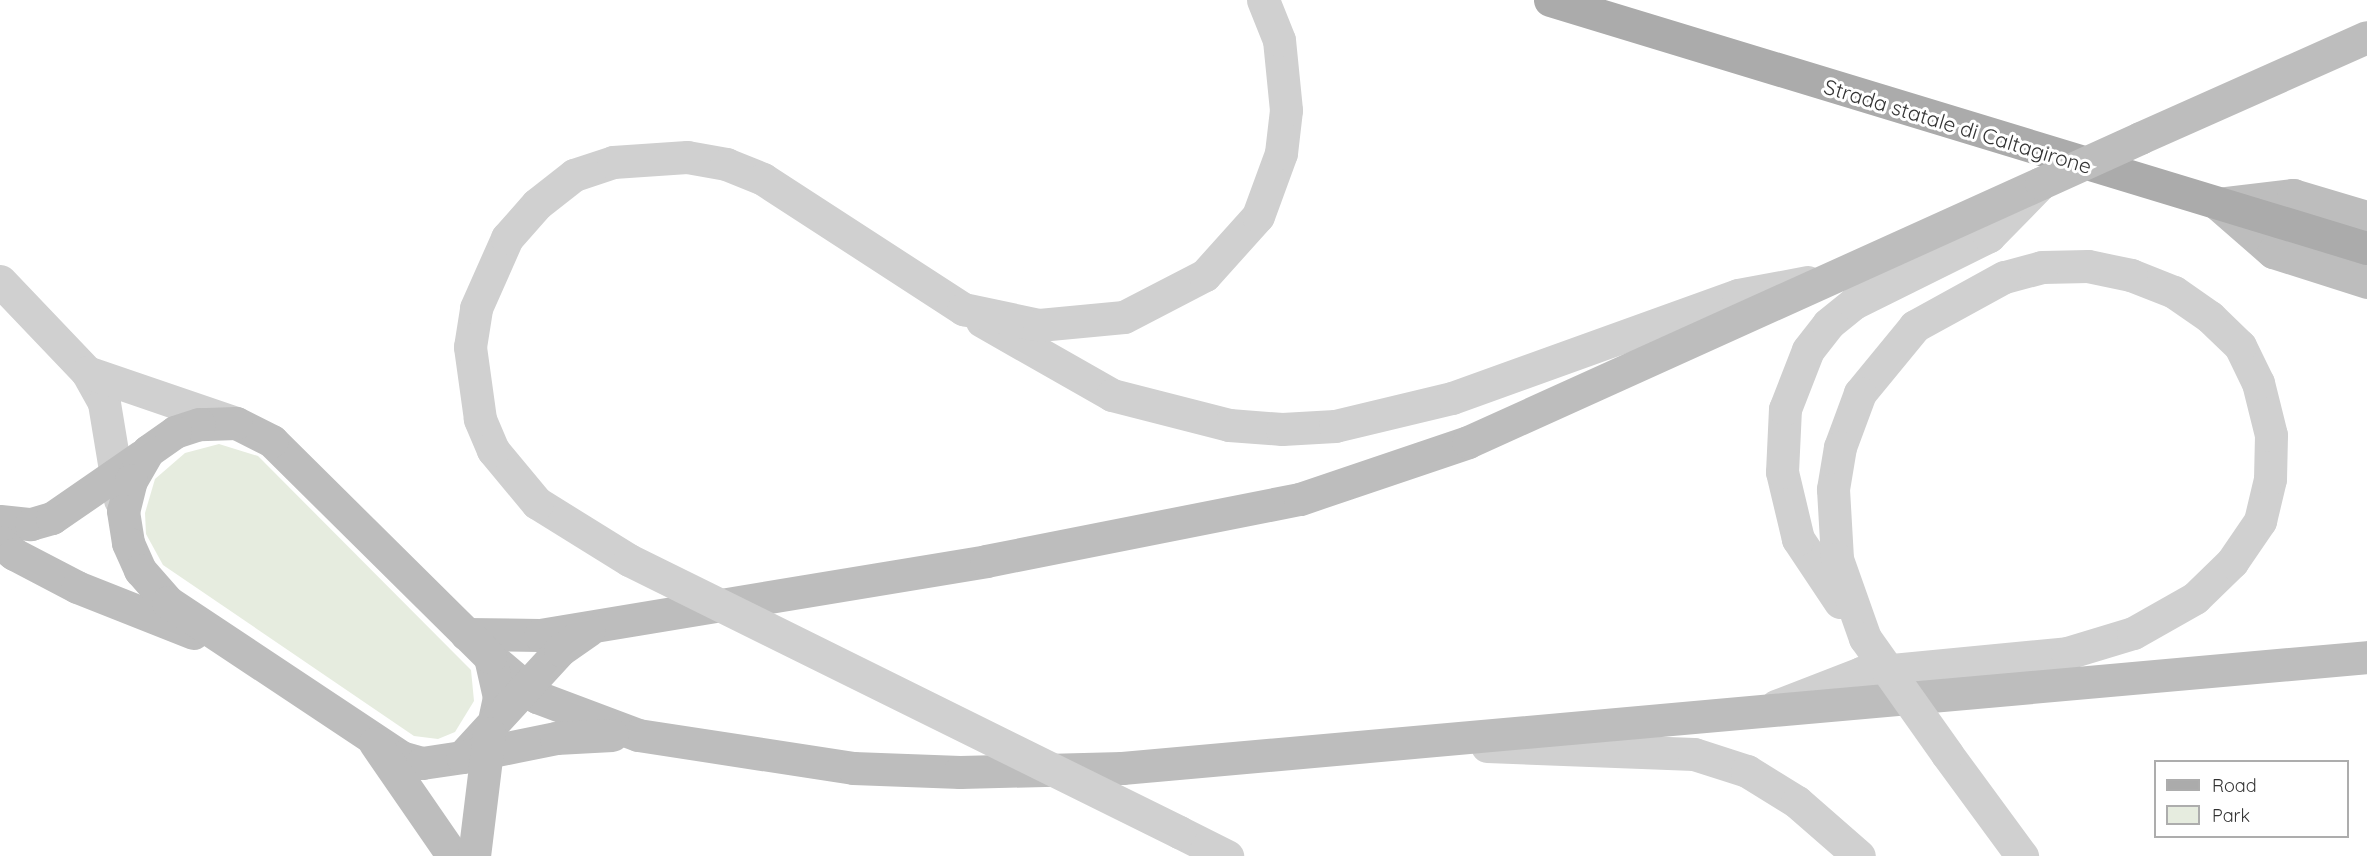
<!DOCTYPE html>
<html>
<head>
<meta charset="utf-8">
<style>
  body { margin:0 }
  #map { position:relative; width:2367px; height:856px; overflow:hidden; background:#fff; font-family:Quicksand,sans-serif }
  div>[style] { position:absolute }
  .green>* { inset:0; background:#e6ecdf }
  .street>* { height:33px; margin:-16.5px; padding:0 16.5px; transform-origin:16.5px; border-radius:16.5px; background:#d0d0d0 }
  .secondary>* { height:33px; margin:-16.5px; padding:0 16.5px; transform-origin:16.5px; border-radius:16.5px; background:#bdbdbd }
  .primary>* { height:33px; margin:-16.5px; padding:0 16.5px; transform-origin:16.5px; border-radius:16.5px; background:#ababab }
  .street-bridge>* { height:33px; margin:-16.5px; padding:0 16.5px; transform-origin:16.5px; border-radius:16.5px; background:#d0d0d0 }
  .secondary-bridge>* { height:33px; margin:-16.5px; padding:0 16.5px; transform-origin:16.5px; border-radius:16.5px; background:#bdbdbd }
  span { translate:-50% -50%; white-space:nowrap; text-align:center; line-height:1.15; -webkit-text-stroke:6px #fff; paint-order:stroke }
  .street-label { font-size:21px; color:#333 }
  .legend { position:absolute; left:2154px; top:760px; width:195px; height:78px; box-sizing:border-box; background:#fff; border:2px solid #adadad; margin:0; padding:8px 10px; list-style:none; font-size:18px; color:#333 }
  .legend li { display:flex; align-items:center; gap:12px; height:30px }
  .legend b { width:30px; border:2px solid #adadad }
</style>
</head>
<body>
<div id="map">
  <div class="green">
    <div style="clip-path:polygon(219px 444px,258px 456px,471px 670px,474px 701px,455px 732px,438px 739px,414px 736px,163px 565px,146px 534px,145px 513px,155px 479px,185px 453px)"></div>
  </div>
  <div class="street">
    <div style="left:0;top:281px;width:126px;rotate:46.3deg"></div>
    <div style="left:87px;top:372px;width:35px;rotate:61deg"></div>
    <div style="left:104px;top:403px;width:98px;rotate:80.6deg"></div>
    <div style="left:982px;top:321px;width:150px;rotate:29.6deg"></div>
    <div style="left:1112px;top:395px;width:121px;rotate:14.4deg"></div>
    <div style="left:1229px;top:425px;width:53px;rotate:4.3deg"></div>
    <div style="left:1282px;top:429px;width:53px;rotate:-3.2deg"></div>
    <div style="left:1335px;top:426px;width:120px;rotate:-13.5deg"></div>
    <div style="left:1452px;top:398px;width:304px;rotate:-19.8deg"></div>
    <div style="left:1738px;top:295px;width:71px;rotate:-10.5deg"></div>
    <div style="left:87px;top:372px;width:157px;rotate:18.9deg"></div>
    <div style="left:629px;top:560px;width:108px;rotate:-148.2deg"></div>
    <div style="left:537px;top:503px;width:69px;rotate:-129.7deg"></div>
    <div style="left:493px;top:450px;width:34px;rotate:-113deg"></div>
    <div style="left:480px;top:419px;width:73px;rotate:-97.9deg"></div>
    <div style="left:470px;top:347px;width:39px;rotate:-81deg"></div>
    <div style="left:476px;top:308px;width:77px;rotate:-66.1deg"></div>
    <div style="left:507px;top:238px;width:45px;rotate:-48.6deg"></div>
    <div style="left:537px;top:204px;width:47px;rotate:-38.1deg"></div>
    <div style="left:574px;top:175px;width:41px;rotate:-18.4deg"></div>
    <div style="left:613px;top:162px;width:74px;rotate:-3.9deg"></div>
    <div style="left:687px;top:157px;width:40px;rotate:10deg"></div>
    <div style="left:726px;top:164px;width:40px;rotate:22deg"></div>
    <div style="left:763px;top:179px;width:239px;rotate:33deg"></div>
    <div style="left:963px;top:309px;width:78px;rotate:11.9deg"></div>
    <div style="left:1039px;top:325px;width:85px;rotate:-5.4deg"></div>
    <div style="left:1124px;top:317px;width:91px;rotate:-27.4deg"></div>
    <div style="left:1205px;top:275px;width:79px;rotate:-48.1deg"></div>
    <div style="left:1258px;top:216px;width:67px;rotate:-69.9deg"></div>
    <div style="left:1281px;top:153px;width:43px;rotate:-83.4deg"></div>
    <div style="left:1286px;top:110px;width:70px;rotate:-95.7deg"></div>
    <div style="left:1279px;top:40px;width:43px;rotate:-111.8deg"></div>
    <div style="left:1840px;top:602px;width:76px;rotate:-123.7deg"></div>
    <div style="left:1798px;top:539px;width:69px;rotate:-103.4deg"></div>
    <div style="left:1782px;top:472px;width:63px;rotate:-87.3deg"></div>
    <div style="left:1785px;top:409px;width:63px;rotate:-68.7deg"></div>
    <div style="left:1808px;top:350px;width:33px;rotate:-52deg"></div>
    <div style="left:1828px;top:324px;width:33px;rotate:-39deg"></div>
    <div style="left:1854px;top:303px;width:151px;rotate:-26.4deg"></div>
    <div style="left:1989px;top:236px;width:71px;rotate:-45.6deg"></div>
    <div style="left:1776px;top:706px;width:91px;rotate:-21.2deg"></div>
    <div style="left:1861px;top:673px;width:207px;rotate:-5.5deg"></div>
    <div style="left:2067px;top:653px;width:69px;rotate:-16.9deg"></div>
    <div style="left:2133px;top:633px;width:71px;rotate:-29.4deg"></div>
    <div style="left:2195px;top:598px;width:52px;rotate:-44.2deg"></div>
    <div style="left:2232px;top:562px;width:50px;rotate:-55.7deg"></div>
    <div style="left:2260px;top:521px;width:43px;rotate:-76.6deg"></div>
    <div style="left:2270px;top:479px;width:44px;rotate:-88.7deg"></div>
    <div style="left:2271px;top:435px;width:54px;rotate:-104deg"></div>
    <div style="left:2258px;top:383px;width:41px;rotate:-115.9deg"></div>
    <div style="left:2240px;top:346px;width:42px;rotate:-136deg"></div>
    <div style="left:2210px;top:317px;width:44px;rotate:-145.2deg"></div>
    <div style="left:2174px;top:292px;width:46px;rotate:-158.4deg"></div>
    <div style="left:2131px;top:275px;width:44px;rotate:-168.2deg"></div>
    <div style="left:2088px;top:266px;width:46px;rotate:178.8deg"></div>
    <div style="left:2042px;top:267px;width:39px;rotate:165deg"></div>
    <div style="left:2004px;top:277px;width:102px;rotate:151.2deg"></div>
    <div style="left:1915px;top:326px;width:87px;rotate:129.4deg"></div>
    <div style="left:1860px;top:393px;width:58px;rotate:110.3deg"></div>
    <div style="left:1840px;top:447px;width:43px;rotate:99.5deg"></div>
    <div style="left:1833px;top:489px;width:70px;rotate:86.7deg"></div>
    <div style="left:1837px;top:559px;width:84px;rotate:70.5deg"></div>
    <div style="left:1487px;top:746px;width:207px;rotate:2.2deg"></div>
    <div style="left:1694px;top:754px;width:56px;rotate:17.8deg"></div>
    <div style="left:1747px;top:771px;width:59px;rotate:31.8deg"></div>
    <div style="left:1797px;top:802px;width:82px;rotate:41.1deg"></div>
    <div style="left:1947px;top:754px;width:127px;rotate:53.7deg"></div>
    <div style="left:1179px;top:832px;width:54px;rotate:26.6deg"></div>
  </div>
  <div class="secondary">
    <div style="left:2140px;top:138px;width:248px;rotate:-24deg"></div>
    <div style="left:2218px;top:204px;width:73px;rotate:41.1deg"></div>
    <div style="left:2273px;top:252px;width:99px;rotate:17.7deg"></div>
    <div style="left:2218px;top:204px;width:76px;rotate:-6.8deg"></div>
    <div style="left:2293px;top:195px;width:77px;rotate:16.6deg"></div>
    <div style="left:0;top:521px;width:31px;rotate:6deg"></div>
    <div style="left:31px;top:524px;width:22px;rotate:-16deg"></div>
    <div style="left:52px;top:518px;width:109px;rotate:-34.6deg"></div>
    <div style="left:0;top:542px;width:18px;rotate:41deg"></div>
    <div style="left:14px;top:554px;width:71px;rotate:27.6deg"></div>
    <div style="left:77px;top:587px;width:125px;rotate:21.6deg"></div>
    <div style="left:466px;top:634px;width:74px;rotate:0.8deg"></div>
    <div style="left:540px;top:635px;width:452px;rotate:-9.4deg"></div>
    <div style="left:986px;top:561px;width:320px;rotate:-11.2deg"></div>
    <div style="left:1300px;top:499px;width:177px;rotate:-18.7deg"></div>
    <div style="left:1468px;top:442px;width:629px;rotate:-24.32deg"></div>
    <div style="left:490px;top:657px;width:62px;rotate:40.4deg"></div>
    <div style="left:537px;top:697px;width:108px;rotate:20.6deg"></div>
    <div style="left:638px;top:735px;width:218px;rotate:8.7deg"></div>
    <div style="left:853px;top:768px;width:107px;rotate:2.1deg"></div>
    <div style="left:960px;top:772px;width:162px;rotate:-1.4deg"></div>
    <div style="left:1122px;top:768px;width:1250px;rotate:-5.09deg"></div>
    <div style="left:495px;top:716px;width:19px;rotate:-78deg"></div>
    <div style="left:499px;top:697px;width:41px;rotate:-102.7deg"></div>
    <div style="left:490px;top:657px;width:307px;rotate:-135.3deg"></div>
    <div style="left:272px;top:441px;width:40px;rotate:-153.4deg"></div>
    <div style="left:236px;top:423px;width:37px;rotate:178deg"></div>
    <div style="left:199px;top:424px;width:25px;rotate:162deg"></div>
    <div style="left:175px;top:432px;width:33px;rotate:145deg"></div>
    <div style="left:148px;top:451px;width:34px;rotate:120deg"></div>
    <div style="left:131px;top:480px;width:32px;rotate:104deg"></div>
    <div style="left:123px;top:511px;width:32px;rotate:81deg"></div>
    <div style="left:128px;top:543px;width:30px;rotate:66deg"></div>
    <div style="left:140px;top:570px;width:43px;rotate:48.8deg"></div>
    <div style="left:168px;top:602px;width:280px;rotate:33.6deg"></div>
    <div style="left:401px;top:757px;width:22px;rotate:16deg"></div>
    <div style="left:422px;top:763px;width:40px;rotate:-8.5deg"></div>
    <div style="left:462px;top:757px;width:145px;rotate:-47.5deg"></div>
    <div style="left:560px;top:650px;width:35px;rotate:-35deg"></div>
    <div style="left:375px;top:743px;width:137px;rotate:55.4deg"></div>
    <div style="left:462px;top:757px;width:96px;rotate:-11.4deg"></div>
    <div style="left:556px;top:738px;width:56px;rotate:-3.1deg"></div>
    <div style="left:474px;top:856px;width:124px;rotate:-83deg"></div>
  </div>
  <div class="primary">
    <div style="left:1550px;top:0;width:854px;rotate:16.89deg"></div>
  </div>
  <div class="street-bridge">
    <div style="left:629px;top:560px;width:614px;rotate:26.31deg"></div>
    <div style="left:1865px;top:638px;width:142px;rotate:54.7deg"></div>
  </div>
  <div class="secondary-bridge">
    <div style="left:2041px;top:183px;width:109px;rotate:-24.4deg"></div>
  </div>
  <div class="street-label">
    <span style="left:1958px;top:126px;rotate:17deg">Strada statale di Caltagirone</span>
  </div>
  <ul class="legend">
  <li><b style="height:8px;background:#ababab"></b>Road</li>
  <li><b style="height:16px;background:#e6ecdf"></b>Park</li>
  </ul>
</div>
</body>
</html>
